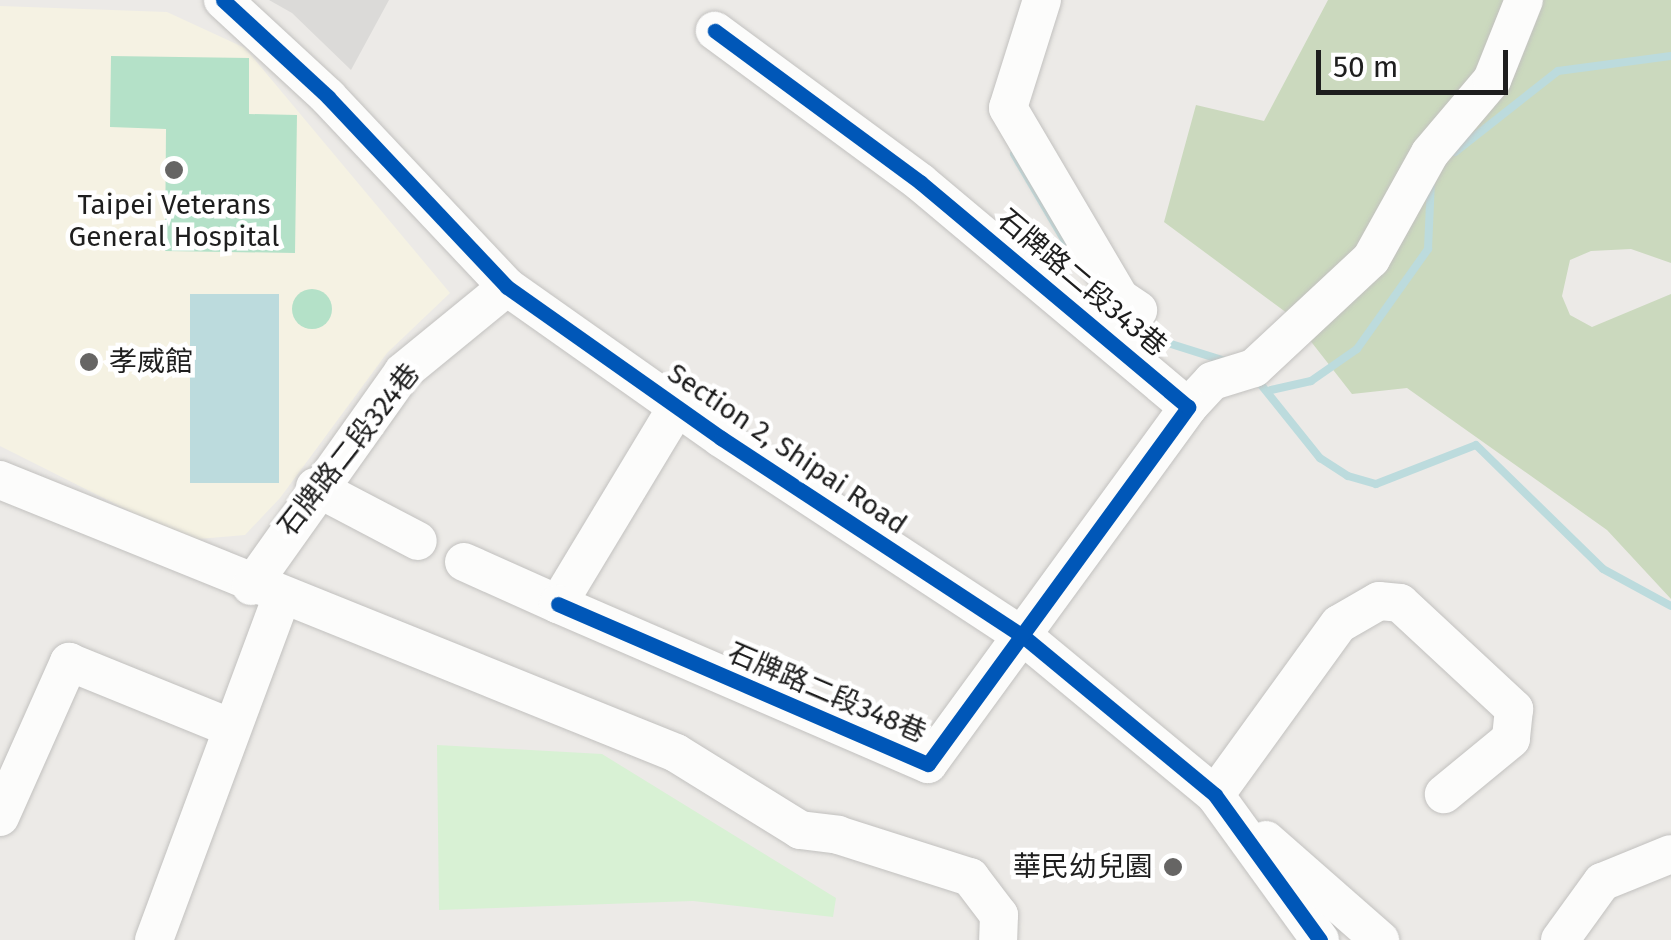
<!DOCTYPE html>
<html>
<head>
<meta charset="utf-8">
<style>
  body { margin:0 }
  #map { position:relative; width:1671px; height:940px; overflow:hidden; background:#eceae7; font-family:"Fira Sans","Noto Sans TC",sans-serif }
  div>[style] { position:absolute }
  .residential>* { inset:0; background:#dbdad8 }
  .education>* { inset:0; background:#f5f2e3 }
  .forest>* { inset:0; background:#cbd9be }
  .park>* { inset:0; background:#d8f1d4 }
  .pitch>* { inset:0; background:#b4e1c8 }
  .round { border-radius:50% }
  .water>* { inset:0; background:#bcdbdd; transform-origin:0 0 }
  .stream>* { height:8px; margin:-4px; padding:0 4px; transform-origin:4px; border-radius:4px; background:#bcdbdd }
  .roads { filter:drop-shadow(0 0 2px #c2c1bf) drop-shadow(0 0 2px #c2c1bf) }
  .minor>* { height:38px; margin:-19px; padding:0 19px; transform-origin:19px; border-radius:19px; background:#fcfcfb }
  .cycleway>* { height:15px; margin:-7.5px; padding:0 7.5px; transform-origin:7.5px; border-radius:7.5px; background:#0057b8 }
  .dots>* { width:28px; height:28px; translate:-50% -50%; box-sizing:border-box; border:5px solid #fff; border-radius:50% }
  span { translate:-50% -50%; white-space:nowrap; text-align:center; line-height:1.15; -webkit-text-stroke:9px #fff; paint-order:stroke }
  .poi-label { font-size:28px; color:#1e1e1e }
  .left { translate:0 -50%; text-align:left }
  .right { translate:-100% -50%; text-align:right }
  .street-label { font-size:28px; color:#1e1e1e }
  .scale { position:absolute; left:1316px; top:50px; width:192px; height:45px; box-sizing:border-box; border:5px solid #1e1e1e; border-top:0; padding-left:12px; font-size:30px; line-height:35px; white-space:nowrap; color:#1e1e1e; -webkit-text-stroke:8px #fff; paint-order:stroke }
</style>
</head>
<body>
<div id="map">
  <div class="residential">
    <div style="clip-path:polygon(269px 0,389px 0,351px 70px,292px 13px)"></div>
  </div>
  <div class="education">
    <div style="clip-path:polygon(0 6px,167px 12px,245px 48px,450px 293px,387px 353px,280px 498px,245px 535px,187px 540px,0 446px)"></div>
  </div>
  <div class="forest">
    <div style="clip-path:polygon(1328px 0,1671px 0,1671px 263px,1631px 249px,1591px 251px,1570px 260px,1562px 296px,1570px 315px,1592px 327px,1671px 294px,1671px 599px,1607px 530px,1407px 388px,1352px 394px,1291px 316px,1164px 222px,1196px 105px,1264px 121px)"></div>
  </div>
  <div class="park">
    <div style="clip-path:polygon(437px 745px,602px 754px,836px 898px,833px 917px,693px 901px,439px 910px)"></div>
  </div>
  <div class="pitch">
    <div style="clip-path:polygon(111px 56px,249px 58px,249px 114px,297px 115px,295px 253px,165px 251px,166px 129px,110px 127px)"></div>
    <div class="round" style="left:292px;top:289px;width:40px;height:40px"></div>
  </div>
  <div class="water">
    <div style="left:279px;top:294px;width:189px;height:89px;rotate:90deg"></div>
  </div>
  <div class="stream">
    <div style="left:1455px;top:152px;width:131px;rotate:-38.2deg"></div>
    <div style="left:1558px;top:71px;width:114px;rotate:-7.6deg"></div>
    <div style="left:1014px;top:154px;width:101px;rotate:59.6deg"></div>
    <div style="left:1123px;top:320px;width:34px;rotate:32deg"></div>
    <div style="left:1152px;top:338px;width:77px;rotate:17.5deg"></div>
    <div style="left:1258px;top:381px;width:99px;rotate:51.2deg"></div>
    <div style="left:1320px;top:458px;width:33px;rotate:33deg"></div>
    <div style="left:1348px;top:476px;width:29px;rotate:16deg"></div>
    <div style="left:1376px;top:484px;width:107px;rotate:-21.3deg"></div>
    <div style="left:1476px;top:445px;width:177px;rotate:44.3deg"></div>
    <div style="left:1603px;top:569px;width:77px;rotate:28.6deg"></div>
    <div style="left:1271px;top:390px;width:41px;rotate:-12.7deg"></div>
    <div style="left:1311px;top:381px;width:56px;rotate:-34.8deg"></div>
    <div style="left:1357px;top:349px;width:123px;rotate:-54.6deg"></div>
    <div style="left:1428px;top:249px;width:68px;rotate:-87.5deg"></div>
  </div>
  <div class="roads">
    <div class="minor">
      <div style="left:223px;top:0;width:143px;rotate:42.7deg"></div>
      <div style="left:328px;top:97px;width:261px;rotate:46.7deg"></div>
      <div style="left:507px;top:287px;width:262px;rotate:35.2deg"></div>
      <div style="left:721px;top:438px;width:361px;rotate:33.3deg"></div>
      <div style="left:1023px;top:636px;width:249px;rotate:39.6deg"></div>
      <div style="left:1215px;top:795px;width:179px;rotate:54.1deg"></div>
      <div style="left:1042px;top:0;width:113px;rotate:107.5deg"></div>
      <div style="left:1008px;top:108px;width:221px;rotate:59.5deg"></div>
      <div style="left:1120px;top:298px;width:22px;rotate:34deg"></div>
      <div style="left:1188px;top:407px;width:35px;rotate:-47deg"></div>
      <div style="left:1212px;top:381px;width:44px;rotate:-17.2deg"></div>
      <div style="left:1254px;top:368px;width:160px;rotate:-43deg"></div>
      <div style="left:1371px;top:259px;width:121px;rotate:-60.9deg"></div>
      <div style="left:1430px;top:153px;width:96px;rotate:-49.7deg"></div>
      <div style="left:1492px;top:80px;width:86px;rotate:-68.2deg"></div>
      <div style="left:0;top:480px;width:729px;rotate:21.99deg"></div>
      <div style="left:676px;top:753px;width:146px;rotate:31.8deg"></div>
      <div style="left:800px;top:830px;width:38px;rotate:7deg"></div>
      <div style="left:838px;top:835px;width:139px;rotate:17.7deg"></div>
      <div style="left:970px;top:877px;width:48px;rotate:52.7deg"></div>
      <div style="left:999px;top:915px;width:25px;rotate:92deg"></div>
      <div style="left:315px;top:487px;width:116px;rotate:27.7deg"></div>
      <div style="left:464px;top:562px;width:103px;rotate:24.1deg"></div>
      <div style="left:558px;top:604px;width:230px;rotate:-58.9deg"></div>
      <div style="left:251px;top:586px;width:262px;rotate:-54.6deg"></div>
      <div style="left:403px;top:372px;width:134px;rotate:-39.3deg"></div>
      <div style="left:558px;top:604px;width:403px;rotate:23.4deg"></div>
      <div style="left:928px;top:764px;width:442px;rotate:-53.9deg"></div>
      <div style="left:1188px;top:407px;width:350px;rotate:-140deg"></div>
      <div style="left:920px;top:182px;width:255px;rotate:-143.6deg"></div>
      <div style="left:1215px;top:795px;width:211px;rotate:-54.1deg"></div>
      <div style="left:1339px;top:624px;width:46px;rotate:-29.9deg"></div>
      <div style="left:1379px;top:601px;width:21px;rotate:5deg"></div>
      <div style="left:1400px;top:603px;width:156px;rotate:42.9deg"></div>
      <div style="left:1514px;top:709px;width:30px;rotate:96deg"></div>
      <div style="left:1511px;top:739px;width:87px;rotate:140.6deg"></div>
      <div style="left:0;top:817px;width:170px;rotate:-66deg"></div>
      <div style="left:69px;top:662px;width:173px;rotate:22.1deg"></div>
      <div style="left:1266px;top:840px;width:152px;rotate:41.3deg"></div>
      <div style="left:154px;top:940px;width:365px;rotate:-69.6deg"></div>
      <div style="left:1560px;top:940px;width:72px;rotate:-54.1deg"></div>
      <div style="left:1602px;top:882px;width:74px;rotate:-22.1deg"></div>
    </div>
  </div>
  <div class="cycleway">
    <div style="left:223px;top:0;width:143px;rotate:42.7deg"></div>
    <div style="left:328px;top:97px;width:261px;rotate:46.7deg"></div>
    <div style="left:507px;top:287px;width:262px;rotate:35.2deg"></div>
    <div style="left:721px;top:438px;width:361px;rotate:33.3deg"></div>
    <div style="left:1023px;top:636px;width:249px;rotate:39.6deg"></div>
    <div style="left:1215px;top:795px;width:179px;rotate:54.1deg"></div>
    <div style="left:558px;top:604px;width:403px;rotate:23.4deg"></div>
    <div style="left:928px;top:764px;width:442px;rotate:-53.9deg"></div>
    <div style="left:1188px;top:407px;width:350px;rotate:-140deg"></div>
    <div style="left:920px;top:182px;width:255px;rotate:-143.6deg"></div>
  </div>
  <div class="dots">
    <div style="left:174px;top:170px;background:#666564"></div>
    <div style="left:89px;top:362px;background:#666564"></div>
    <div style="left:1173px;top:867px;background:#666564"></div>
  </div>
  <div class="poi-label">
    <span style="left:174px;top:221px">Taipei Veterans<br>General Hospital</span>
    <span class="left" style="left:109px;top:362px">孝威館</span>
    <span class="right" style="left:1153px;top:867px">華民幼兒園</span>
  </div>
  <div class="street-label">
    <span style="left:1082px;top:283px;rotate:40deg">石牌路二段343巷</span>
    <span style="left:787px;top:449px;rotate:34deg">Section 2, Shipai Road</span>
    <span style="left:349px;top:450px;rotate:-52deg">石牌路二段324巷</span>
    <span style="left:827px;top:693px;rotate:23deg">石牌路二段348巷</span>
  </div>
  <div class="scale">50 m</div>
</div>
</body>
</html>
